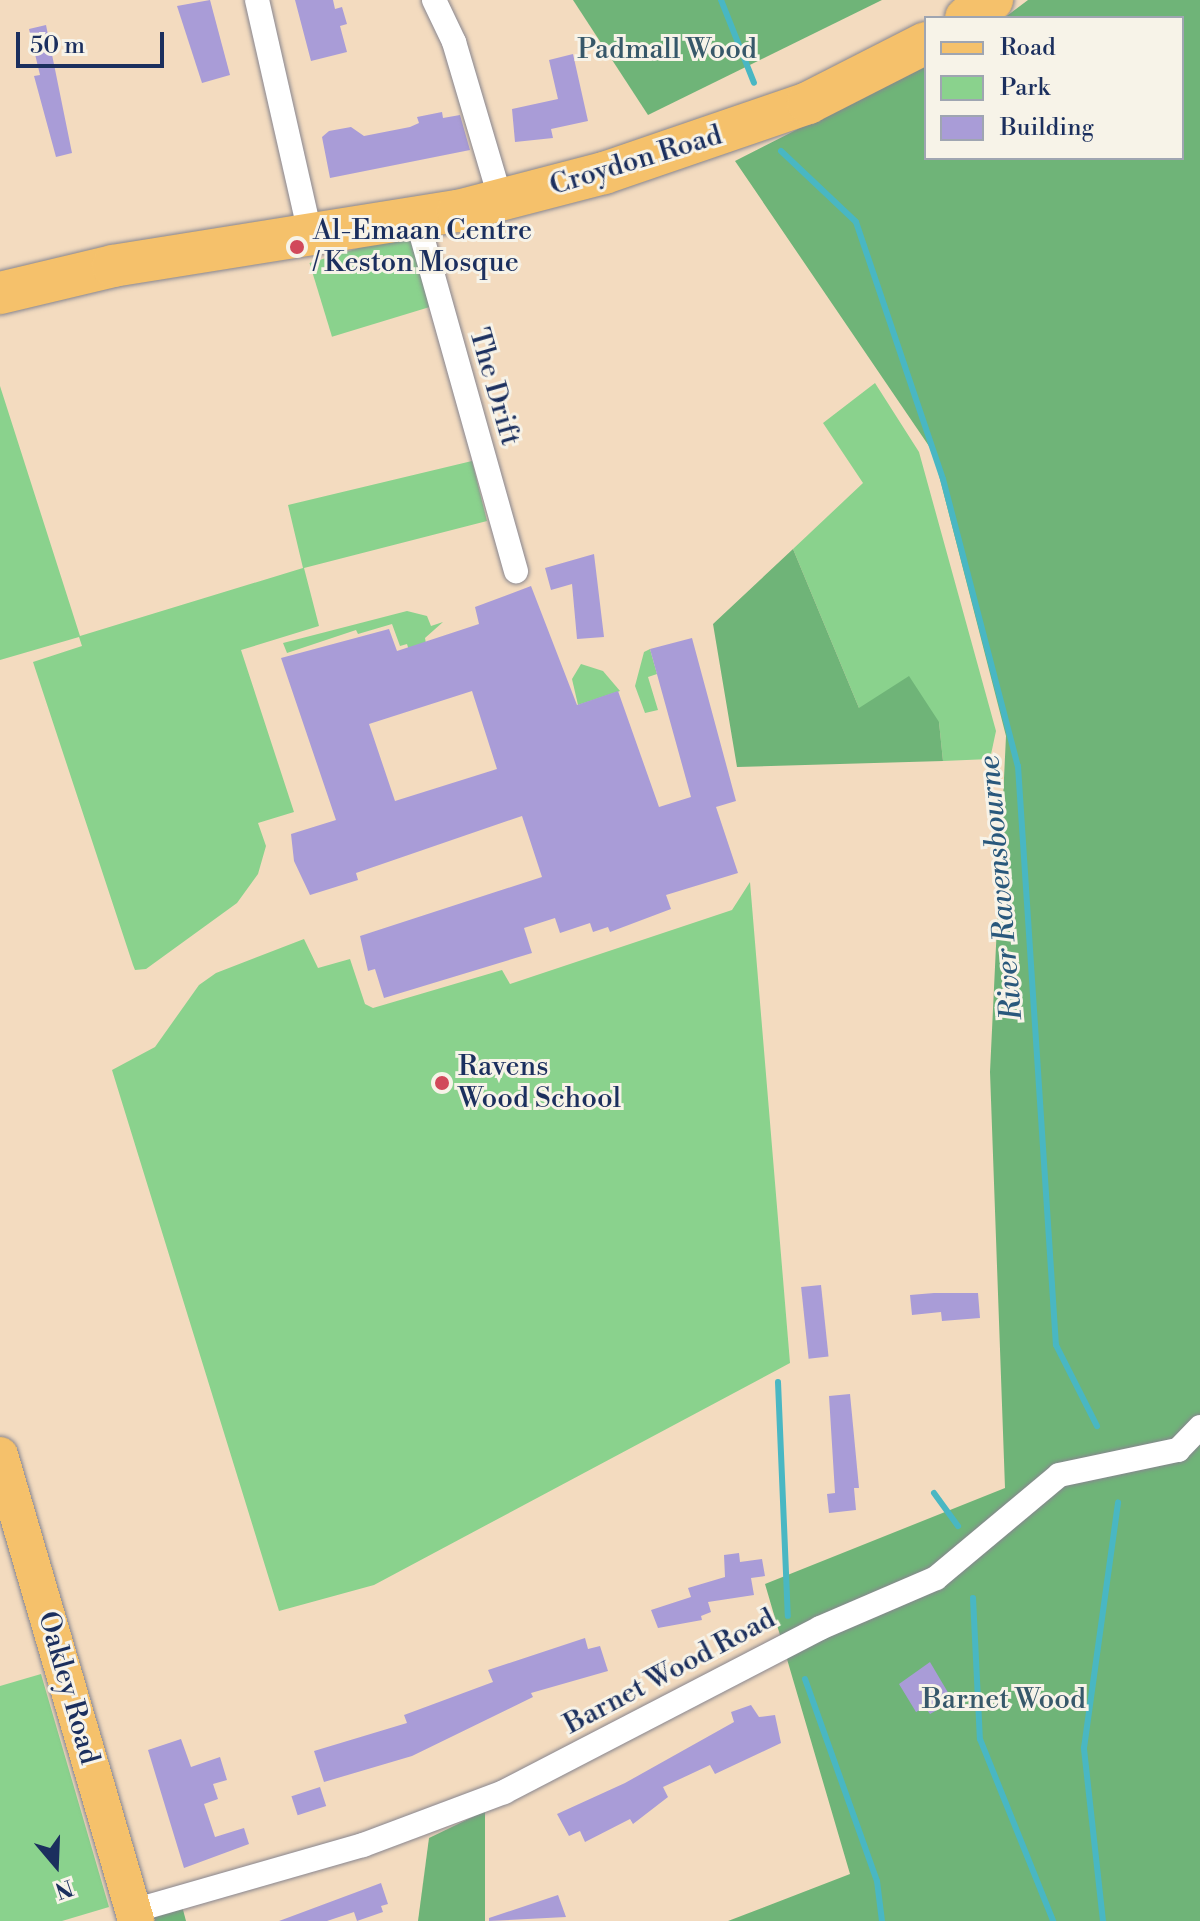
<!DOCTYPE html>
<html>
<head>
<meta charset="utf-8">
<style>
  body { margin:0 }
  #map { position:relative; width:1200px; height:1921px; overflow:hidden; background:#f3dbbf; font-family:"Libre Bodoni",serif }
  div>[style] { position:absolute }
  .green>* { inset:0; background:#8ad28d; transform-origin:0 0 }
  .forest>* { inset:0; background:#6fb478 }
  .stream>* { height:6px; margin:-3px; padding:0 3px; transform-origin:3px; border-radius:3px; background:#49b7c3 }
  .building>* { inset:0; background:#a99cd7; transform-origin:0 0 }
  .roads { filter:drop-shadow(0 0 2px #87858e) drop-shadow(0 0 2px #87858e) }
  .street>* { height:24px; margin:-12px; padding:0 12px; transform-origin:12px; border-radius:12px; background:#fff }
  .primary>* { height:36px; margin:-18px; padding:0 18px; transform-origin:18px; border-radius:18px; background:#f5c16b }
  .highway>* { height:42px; margin:-21px; padding:0 21px; transform-origin:21px; border-radius:21px; background:#f5c16b }
  .dots>* { width:22px; height:22px; translate:-50% -50%; box-sizing:border-box; border:4px solid #f7f3e8; border-radius:50% }
  span { translate:-50% -50%; white-space:nowrap; text-align:center; line-height:1.15; -webkit-text-stroke:6px #f7f3e8; paint-order:stroke }
  .park-label { font-size:28px; color:#37586a }
  .street-label { font-size:28px; color:#1b2f5e }
  .poi-label { font-size:28px; color:#1b2f5e }
  .left { translate:0 -50%; text-align:left }
  .water-label { font-size:30px; color:#29587c; font-style:italic }
  .legend { position:absolute; left:924px; top:16px; width:260px; height:144px; box-sizing:border-box; background:#f7f3e8; border:2px solid #9fa5b1; margin:0; padding:10px 14px; list-style:none; font-size:24px; color:#1b2f5e }
  .legend li { display:flex; align-items:center; gap:16px; height:40px }
  .legend b { width:40px; border:2px solid #9fa5b1 }
  .north { position:absolute; left:16px; top:1825px; width:80px; height:80px; -webkit-text-stroke:6px #f7f3e8; paint-order:stroke; rotate:161deg; font-size:22px; font-weight:700; line-height:32px; text-align:center; color:#1b2f5e }
  .north::after { content:''; display:block; margin:auto; width:28px; height:36px; background:#1b2f5e; clip-path:polygon(50% 0,100% 100%,50% 72%,0 100%) }
  .scale { position:absolute; left:16px; top:32px; width:148px; height:36px; box-sizing:border-box; border:4px solid #1b2f5e; border-top:0; padding-left:10px; font-size:24px; line-height:28px; white-space:nowrap; color:#1b2f5e; -webkit-text-stroke:6px #f7f3e8; paint-order:stroke }
</style>
</head>
<body>
<div id="map">
  <div class="green">
    <div style="left:408px;top:233px;width:77px;height:103px;rotate:73deg"></div>
    <div style="clip-path:polygon(875px 383px,919px 452px,996px 731px,990px 759px,943px 761px,939px 722px,859px 708px,793px 549px,863px 483px,823px 423px)"></div>
    <div style="clip-path:polygon(0 386px,80px 636px,303px 568px,288px 505px,472px 461px,487px 521px,304px 568px,319px 626px,241px 650px,294px 812px,258px 823px,266px 846px,258px 874px,237px 903px,146px 969px,135px 970px,133px 965px,33px 662px,82px 646px,79px 637px,0 660px)"></div>
    <div style="clip-path:polygon(407px 611px,427px 616px,431px 626px,443px 622px,425px 638px,427px 649px,410px 654px,407px 644px,400px 646px,392px 624px,358px 634px,356px 630px,287px 653px,283px 643px)"></div>
    <div style="clip-path:polygon(650px 649px,657px 674px,648px 677px,658px 710px,645px 713px,635px 686px,644px 652px)"></div>
    <div style="clip-path:polygon(581px 664px,603px 671px,620px 691px,578px 705px,572px 679px)"></div>
    <div style="clip-path:polygon(750px 882px,790px 1363px,374px 1585px,279px 1611px,112px 1070px,155px 1047px,199px 985px,216px 973px,304px 939px,318px 968px,350px 959px,365px 1004px,373px 1008px,502px 970px,510px 984px,732px 910px)"></div>
    <div style="clip-path:polygon(41px 1674px,109px 1907px,62px 1921px,0 1921px,0 1686px)"></div>
  </div>
  <div class="forest">
    <div style="clip-path:polygon(573px 0,882px 0,648px 115px)"></div>
    <div style="clip-path:polygon(1028px 0,1200px 0,1200px 1921px,728px 1921px,850px 1874px,765px 1584px,1005px 1488px,990px 1072px,1006px 736px,933px 452px,735px 161px,926px 64px,926px 158px,1182px 158px,1182px 18px,1004px 18px)"></div>
    <div style="clip-path:polygon(793px 549px,859px 708px,909px 676px,939px 722px,943px 761px,737px 767px,713px 624px)"></div>
    <div style="clip-path:polygon(485px 1811px,485px 1921px,418px 1921px,429px 1838px)"></div>
    <div style="clip-path:polygon(182px 1906px,186px 1921px,153px 1921px,152px 1918px)"></div>
  </div>
  <div class="stream">
    <div style="left:721px;top:0;width:89px;rotate:68.3deg"></div>
    <div style="left:781px;top:151px;width:103px;rotate:43.4deg"></div>
    <div style="left:856px;top:222px;width:271px;rotate:71.3deg"></div>
    <div style="left:943px;top:479px;width:297px;rotate:75.4deg"></div>
    <div style="left:1018px;top:766px;width:580px;rotate:86.25deg"></div>
    <div style="left:1056px;top:1345px;width:91px;rotate:63.2deg"></div>
    <div style="left:778px;top:1382px;width:234px;rotate:87.6deg"></div>
    <div style="left:934px;top:1493px;width:41px;rotate:54deg"></div>
    <div style="left:973px;top:1598px;width:141px;rotate:87.2deg"></div>
    <div style="left:980px;top:1739px;width:196px;rotate:68.1deg"></div>
    <div style="left:805px;top:1679px;width:214px;rotate:70.4deg"></div>
    <div style="left:877px;top:1881px;width:40px;rotate:82.9deg"></div>
    <div style="left:1103px;top:1921px;width:174px;rotate:-96.3deg"></div>
    <div style="left:1084px;top:1748px;width:248px;rotate:-82.1deg"></div>
  </div>
  <div class="building">
    <div style="clip-path:polygon(210px 0,230px 75px,202px 83px,177px 6px)"></div>
    <div style="clip-path:polygon(295px 0,333px 0,335px 9px,342px 7px,347px 24px,340px 26px,347px 52px,311px 61px)"></div>
    <div style="clip-path:polygon(46px 25px,72px 153px,56px 157px,34px 76px,40px 75px,29px 29px)"></div>
    <div style="clip-path:polygon(573px 54px,588px 121px,551px 129px,553px 138px,515px 142px,512px 109px,558px 99px,549px 60px)"></div>
    <div style="clip-path:polygon(442px 112px,443px 118px,460px 115px,470px 150px,330px 178px,322px 137px,329px 131px,351px 127px,364px 136px,410px 127px,419px 123px,417px 117px)"></div>
    <div style="clip-path:polygon(594px 554px,604px 637px,577px 639px,572px 584px,551px 590px,545px 568px)"></div>
    <div style="clip-path:polygon(evenodd,531px 586px,577px 705px,618px 691px,659px 807px,691px 797px,650px 649px,692px 638px,736px 801px,716px 807px,738px 873px,666px 895px,671px 909px,610px 932px,608px 927px,593px 932px,590px 923px,560px 933px,555px 918px,524px 928px,532px 953px,384px 998px,375px 969px,368px 971px,360px 936px,542px 877px,522px 816px,356px 873px,358px 880px,310px 895px,294px 861px,291px 834px,336px 820px,281px 658px,389px 629px,397px 651px,479px 624px,475px 607px,531px 586px,472px 691px,497px 769px,395px 801px,369px 724px,472px 691px)"></div>
    <div style="left:821px;top:1285px;width:72px;height:20px;rotate:84deg"></div>
    <div style="clip-path:polygon(934px 1293px,978px 1293px,980px 1318px,942px 1321px,941px 1312px,912px 1315px,910px 1295px)"></div>
    <div style="clip-path:polygon(850px 1394px,859px 1488px,854px 1488px,856px 1510px,829px 1513px,827px 1494px,835px 1493px,829px 1396px)"></div>
    <div style="clip-path:polygon(739px 1553px,740px 1562px,762px 1559px,765px 1576px,751px 1578px,754px 1595px,708px 1602px,711px 1612px,701px 1616px,702px 1620px,658px 1628px,651px 1610px,691px 1597px,688px 1588px,725px 1577px,724px 1555px)"></div>
    <div style="clip-path:polygon(585px 1638px,588px 1649px,600px 1646px,608px 1671px,531px 1693px,533px 1697px,412px 1756px,324px 1782px,314px 1751px,407px 1723px,404px 1715px,493px 1682px,488px 1670px)"></div>
    <div style="clip-path:polygon(930px 1662px,953px 1701px,930px 1714px,925px 1707px,916px 1712px,899px 1684px)"></div>
    <div style="clip-path:polygon(751px 1705px,759px 1717px,775px 1715px,781px 1743px,715px 1774px,710px 1765px,663px 1787px,668px 1797px,633px 1824px,630px 1819px,585px 1842px,580px 1831px,569px 1836px,557px 1814px,625px 1783px,734px 1722px,731px 1712px)"></div>
    <div style="clip-path:polygon(181px 1739px,191px 1767px,220px 1757px,227px 1780px,213px 1784px,218px 1799px,204px 1804px,215px 1837px,244px 1828px,249px 1844px,184px 1868px,148px 1750px)"></div>
    <div style="left:320px;top:1787px;width:20px;height:30px;rotate:72deg"></div>
    <div style="clip-path:polygon(381px 1883px,388px 1904px,381px 1906px,383px 1912px,357px 1921px,354px 1912px,327px 1921px,279px 1921px)"></div>
    <div style="clip-path:polygon(558px 1895px,566px 1917px,489px 1921px,489px 1918px)"></div>
  </div>
  <div class="roads">
    <div class="street">
      <div style="left:257px;top:0;width:239px;rotate:77.2deg"></div>
      <div style="left:434px;top:0;width:47px;rotate:64.5deg"></div>
      <div style="left:454px;top:42px;width:166px;rotate:73.5deg"></div>
      <div style="left:417px;top:219px;width:366px;rotate:74.3deg"></div>
      <div style="left:133px;top:1911px;width:239px;rotate:-16deg"></div>
      <div style="left:363px;top:1845px;width:151px;rotate:-20.6deg"></div>
      <div style="left:504px;top:1792px;width:356px;rotate:-27.4deg"></div>
      <div style="left:820px;top:1628px;width:126px;rotate:-23.3deg"></div>
      <div style="left:936px;top:1578px;width:160px;rotate:-39.9deg"></div>
      <div style="left:1059px;top:1475px;width:122px;rotate:-11.9deg"></div>
      <div style="left:1178px;top:1450px;width:32px;rotate:-46deg"></div>
    </div>
    <div class="primary">
      <div style="left:0;top:1455px;width:485px;rotate:73.7deg"></div>
    </div>
    <div class="highway">
      <div style="left:966px;top:18px;width:32px;rotate:-35deg"></div>
      <div style="left:0;top:293px;width:116px;rotate:-13.4deg"></div>
      <div style="left:113px;top:266px;width:349px;rotate:-9.1deg"></div>
      <div style="left:458px;top:211px;width:151px;rotate:-14.6deg"></div>
      <div style="left:604px;top:173px;width:216px;rotate:-18.9deg"></div>
      <div style="left:808px;top:103px;width:132px;rotate:-27deg"></div>
    </div>
  </div>
  <div class="dots">
    <div style="left:297px;top:247px;background:#d1495b"></div>
    <div style="left:442px;top:1083px;background:#d1495b"></div>
  </div>
  <div class="park-label">
    <span style="left:667px;top:50px">Padmall Wood</span>
    <span style="left:1004px;top:1700px">Barnet Wood</span>
  </div>
  <div class="street-label">
    <span style="left:636px;top:161px;rotate:-17deg">Croydon Road</span>
    <span style="left:494px;top:387px;rotate:74deg">The Drift</span>
    <span style="left:670px;top:1672px;rotate:-28deg">Barnet Wood Road</span>
    <span style="left:68px;top:1688px;rotate:74deg">Oakley Road</span>
  </div>
  <div class="poi-label">
    <span class="left" style="left:313px;top:247px">Al-Emaan Centre<br>/ Keston Mosque</span>
    <span class="left" style="left:458px;top:1083px">Ravens<br>Wood School</span>
  </div>
  <div class="water-label">
    <span style="left:1001px;top:888px;rotate:-95deg">River Ravensbourne</span>
  </div>
  <ul class="legend">
  <li><b style="height:10px;background:#f5c16b"></b>Road</li>
  <li><b style="height:22px;background:#8ad28d"></b>Park</li>
  <li><b style="height:22px;background:#a99cd7"></b>Building</li>
  </ul>
  <div class="north">N</div>
  <div class="scale">50 m</div>
</div>
</body>
</html>
